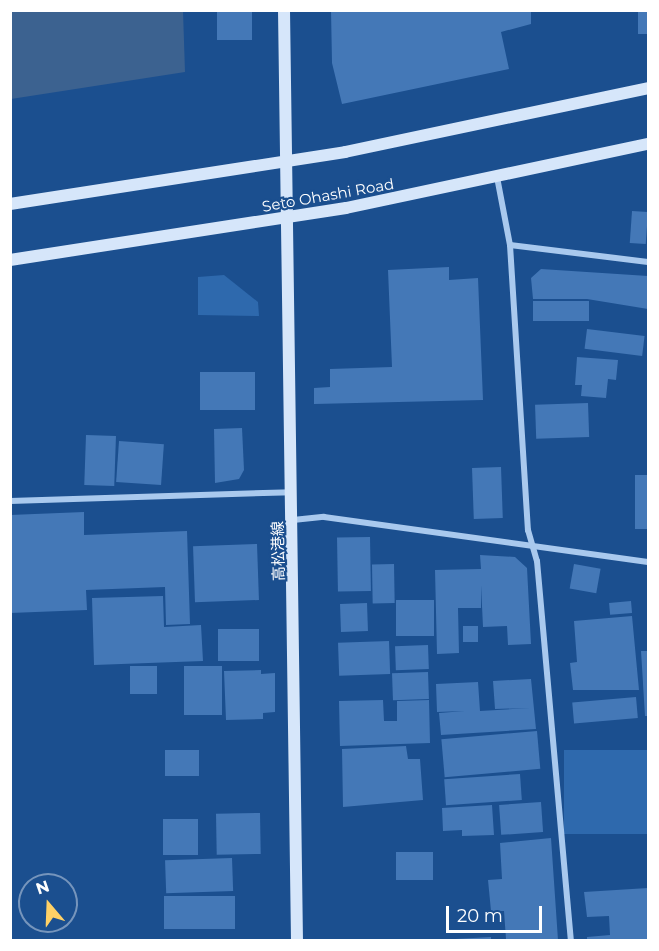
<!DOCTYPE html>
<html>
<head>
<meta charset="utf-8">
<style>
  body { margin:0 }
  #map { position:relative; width:659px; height:951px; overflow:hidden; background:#1b4f8f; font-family:Montserrat,"Noto Sans JP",sans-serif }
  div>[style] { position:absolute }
  .green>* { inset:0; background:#2e69ad; transform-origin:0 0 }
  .water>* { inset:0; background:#3c6290 }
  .building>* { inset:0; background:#4478b7; transform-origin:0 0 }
  .street>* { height:6px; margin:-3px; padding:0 3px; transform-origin:3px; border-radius:3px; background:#a9c9ee }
  .secondary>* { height:12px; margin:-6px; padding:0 6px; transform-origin:6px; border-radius:6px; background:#d6e6fa }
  span { translate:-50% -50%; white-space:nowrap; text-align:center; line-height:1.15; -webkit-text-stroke:4.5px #1b4f8f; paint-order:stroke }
  .street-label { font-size:15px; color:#fff }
  .frame { position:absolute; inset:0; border:12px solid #fff; pointer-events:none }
  .north { position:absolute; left:18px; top:873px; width:60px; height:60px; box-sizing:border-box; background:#1b4f8f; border:2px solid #7695bc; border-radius:50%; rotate:341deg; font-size:16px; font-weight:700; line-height:24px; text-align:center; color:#fff }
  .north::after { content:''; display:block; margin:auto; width:21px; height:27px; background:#ffd166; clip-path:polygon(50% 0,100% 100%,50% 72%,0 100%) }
  .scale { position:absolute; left:446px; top:906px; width:96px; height:27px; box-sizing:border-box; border:3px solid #fff; border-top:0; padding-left:8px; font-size:18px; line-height:21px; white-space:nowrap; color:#fff; -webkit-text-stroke:4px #1b4f8f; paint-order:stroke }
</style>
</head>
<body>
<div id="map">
  <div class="green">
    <div style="clip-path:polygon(224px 275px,258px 302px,259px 316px,198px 315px,198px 277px)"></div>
    <div style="left:648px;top:750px;width:84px;height:84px;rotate:90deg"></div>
  </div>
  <div class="water">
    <div style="clip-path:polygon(11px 10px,183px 11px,185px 72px,11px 99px)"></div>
  </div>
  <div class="building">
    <div style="left:217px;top:10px;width:35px;height:30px"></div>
    <div style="clip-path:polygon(331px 10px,531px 10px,531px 24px,501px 32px,509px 69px,342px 104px,332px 63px)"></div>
    <div style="left:638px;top:10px;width:10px;height:24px"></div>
    <div style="left:632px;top:211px;width:16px;height:32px;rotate:4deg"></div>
    <div style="clip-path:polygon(449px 267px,449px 280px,478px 278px,483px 400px,314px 404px,314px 388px,330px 387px,330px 369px,392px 367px,388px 270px)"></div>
    <div style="clip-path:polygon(541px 269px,648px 276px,648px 309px,587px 299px,533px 299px,531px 278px)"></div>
    <div style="left:533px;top:301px;width:56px;height:20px"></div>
    <div style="left:587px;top:329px;width:58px;height:20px;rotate:7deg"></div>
    <div style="clip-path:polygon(577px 357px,618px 360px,616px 380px,608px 379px,606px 398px,581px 396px,582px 385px,575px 385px)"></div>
    <div style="left:200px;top:372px;width:55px;height:38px"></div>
    <div style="left:588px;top:403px;width:34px;height:53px;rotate:88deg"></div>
    <div style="clip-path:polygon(242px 428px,244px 470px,239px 479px,215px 483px,214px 429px)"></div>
    <div style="left:86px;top:435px;width:30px;height:50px;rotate:2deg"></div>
    <div style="left:119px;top:441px;width:45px;height:41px;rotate:4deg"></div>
    <div style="left:501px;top:467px;width:51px;height:29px;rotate:88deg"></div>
    <div style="left:635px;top:475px;width:13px;height:54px"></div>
    <div style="clip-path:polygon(84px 512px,84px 535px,187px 531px,190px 624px,166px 625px,165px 587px,86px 590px,87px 610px,10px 613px,10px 515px)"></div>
    <div style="left:370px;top:537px;width:54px;height:33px;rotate:89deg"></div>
    <div style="left:257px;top:544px;width:56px;height:64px;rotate:88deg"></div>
    <div style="clip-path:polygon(480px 555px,515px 557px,527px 568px,531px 644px,508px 645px,507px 626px,483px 627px,481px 585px,481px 608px,458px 608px,459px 653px,437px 654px,435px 570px,481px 569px)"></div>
    <div style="left:394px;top:564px;width:39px;height:22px;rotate:89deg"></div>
    <div style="left:574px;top:564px;width:27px;height:25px;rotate:10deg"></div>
    <div style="clip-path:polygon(163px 596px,164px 627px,201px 625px,203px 661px,94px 665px,92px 598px)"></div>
    <div style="left:434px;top:600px;width:36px;height:38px;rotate:90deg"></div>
    <div style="left:631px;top:601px;width:12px;height:22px;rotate:85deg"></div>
    <div style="left:367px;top:603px;width:28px;height:27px;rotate:88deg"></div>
    <div style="clip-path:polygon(632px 616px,639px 690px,573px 690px,570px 663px,577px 662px,574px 621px)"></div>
    <div style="left:463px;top:626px;width:15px;height:16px"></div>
    <div style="left:259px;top:629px;width:32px;height:41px;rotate:90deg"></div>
    <div style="left:389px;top:641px;width:33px;height:51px;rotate:88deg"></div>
    <div style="left:428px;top:645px;width:24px;height:33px;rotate:88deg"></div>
    <div style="clip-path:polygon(641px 651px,648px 651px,648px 716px,645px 716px)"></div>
    <div style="left:130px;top:666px;width:27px;height:28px"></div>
    <div style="left:184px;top:666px;width:38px;height:49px"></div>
    <div style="clip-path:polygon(261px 670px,261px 674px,275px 673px,275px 712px,263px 713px,263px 719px,226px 720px,224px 671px)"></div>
    <div style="left:428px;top:672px;width:27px;height:36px;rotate:88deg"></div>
    <div style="clip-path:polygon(531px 679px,536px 729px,441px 735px,439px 713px,465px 711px,437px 712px,436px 684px,478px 682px,480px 711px,531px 708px,495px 709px,493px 681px)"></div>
    <div style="left:636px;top:697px;width:21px;height:64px;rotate:85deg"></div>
    <div style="clip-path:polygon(383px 700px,384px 721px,397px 721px,397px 701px,429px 700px,430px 743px,340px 746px,339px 701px)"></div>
    <div style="left:537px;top:731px;width:38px;height:96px;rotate:85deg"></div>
    <div style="clip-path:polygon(406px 746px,408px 759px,420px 759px,423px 800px,343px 807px,342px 749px)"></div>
    <div style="left:199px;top:750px;width:26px;height:34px;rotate:90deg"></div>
    <div style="left:520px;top:774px;width:26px;height:76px;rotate:86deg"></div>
    <div style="left:541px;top:802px;width:30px;height:42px;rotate:86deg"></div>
    <div style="clip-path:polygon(492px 805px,494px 835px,462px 836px,462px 830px,443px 831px,442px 808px)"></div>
    <div style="left:260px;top:813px;width:41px;height:44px;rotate:89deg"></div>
    <div style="left:163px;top:819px;width:35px;height:36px"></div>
    <div style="clip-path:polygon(551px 838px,558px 940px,506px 939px,504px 911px,491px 911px,488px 880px,502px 879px,500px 843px)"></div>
    <div style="left:396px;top:852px;width:37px;height:28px"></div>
    <div style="left:232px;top:858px;width:33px;height:67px;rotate:88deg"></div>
    <div style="clip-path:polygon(648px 888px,648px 940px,587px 940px,587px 937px,610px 935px,609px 916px,587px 917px,584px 892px)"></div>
    <div style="left:235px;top:896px;width:33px;height:71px;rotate:90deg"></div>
    <div style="clip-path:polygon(491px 937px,491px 940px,455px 940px,455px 939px)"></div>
  </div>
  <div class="street">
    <div style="left:497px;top:177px;width:69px;rotate:79.2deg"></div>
    <div style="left:510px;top:245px;width:286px;rotate:86.4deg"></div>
    <div style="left:528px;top:530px;width:32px;rotate:74deg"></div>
    <div style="left:537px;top:561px;width:381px;rotate:84.9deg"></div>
    <div style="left:510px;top:245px;width:139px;rotate:7deg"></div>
    <div style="left:10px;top:501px;width:282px;rotate:-1.8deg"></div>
    <div style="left:293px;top:520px;width:31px;rotate:-6deg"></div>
    <div style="left:324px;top:517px;width:327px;rotate:7.9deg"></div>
  </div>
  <div class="secondary">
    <div style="left:284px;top:10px;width:930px;rotate:89.2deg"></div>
    <div style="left:10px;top:204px;width:339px;rotate:-8.8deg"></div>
    <div style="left:345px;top:152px;width:310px;rotate:-11.9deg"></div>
    <div style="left:10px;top:260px;width:340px;rotate:-8.8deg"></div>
    <div style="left:346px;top:208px;width:309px;rotate:-12deg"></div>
  </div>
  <div class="street-label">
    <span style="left:328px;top:195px;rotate:-10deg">Seto Ohashi Road</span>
    <span style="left:278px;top:551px;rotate:-91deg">高松港線</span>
  </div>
  <div class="frame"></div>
  <div class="north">N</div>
  <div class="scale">20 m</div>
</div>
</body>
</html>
